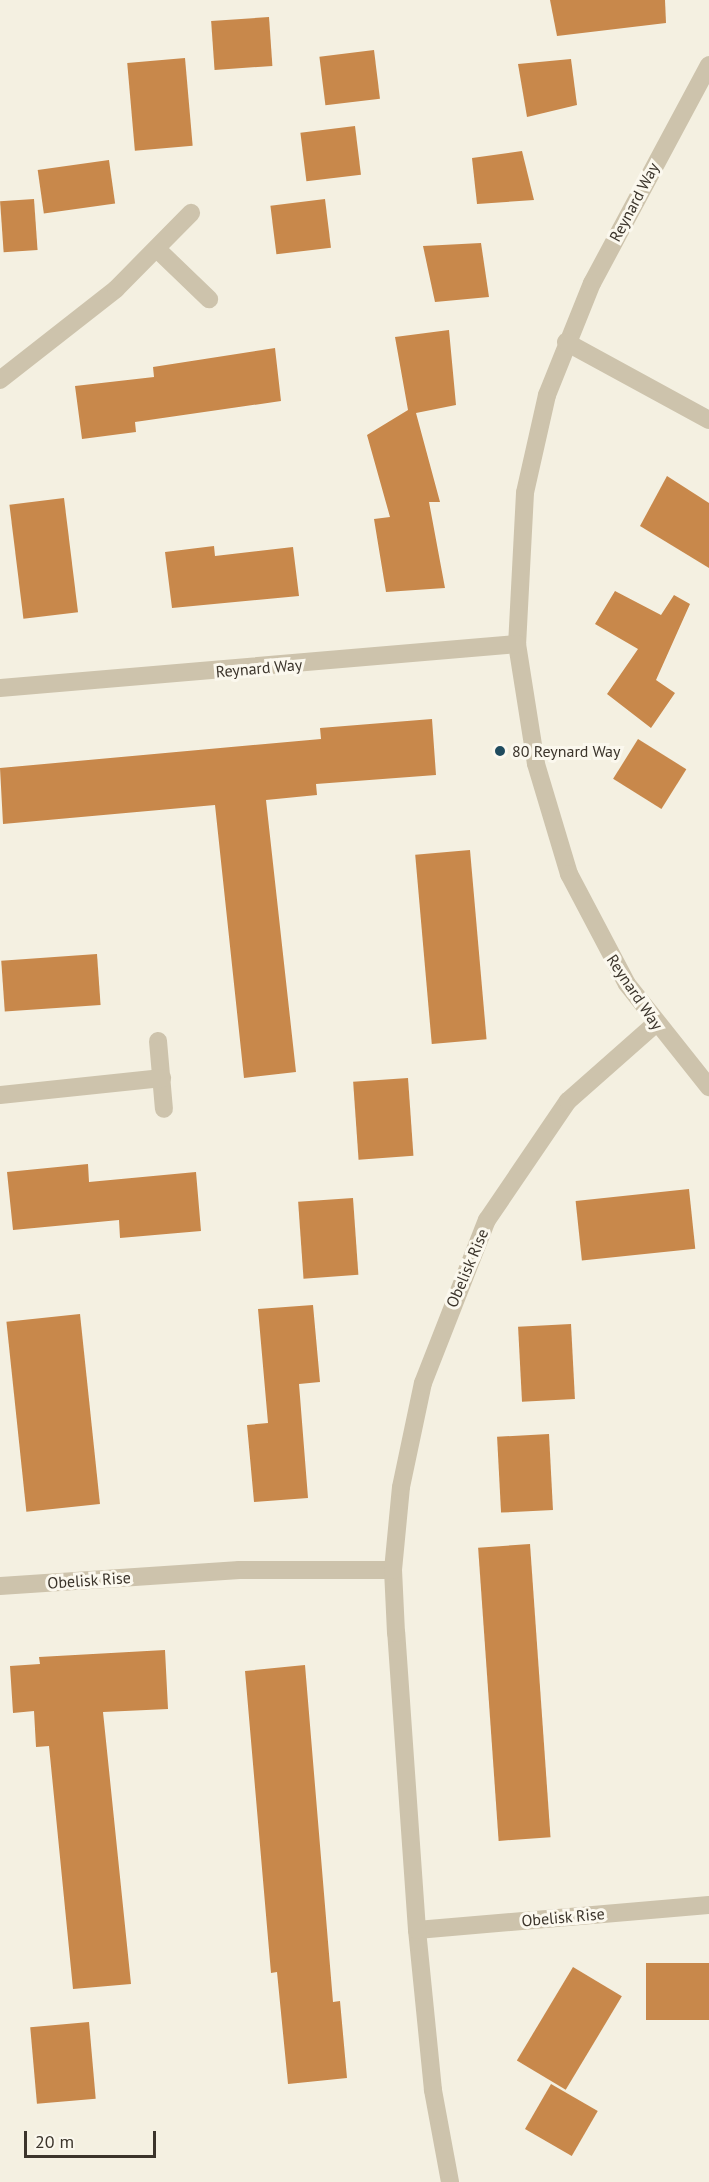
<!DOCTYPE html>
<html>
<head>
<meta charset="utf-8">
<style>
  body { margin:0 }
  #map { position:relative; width:709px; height:2182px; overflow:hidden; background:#f4f0e1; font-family:"PT Sans",sans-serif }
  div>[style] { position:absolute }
  .building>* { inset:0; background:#c8884b; transform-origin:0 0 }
  .street>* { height:18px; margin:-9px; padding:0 9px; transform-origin:9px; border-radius:9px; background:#cdc3ac }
  .dots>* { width:16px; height:16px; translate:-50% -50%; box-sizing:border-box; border:3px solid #fbf8ee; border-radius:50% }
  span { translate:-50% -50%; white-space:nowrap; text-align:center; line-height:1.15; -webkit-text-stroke:6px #fbf8ee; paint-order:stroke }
  .street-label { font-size:16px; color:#3b342b }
  .poi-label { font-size:16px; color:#3b342b }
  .left { translate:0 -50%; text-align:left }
  .scale { position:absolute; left:24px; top:2131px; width:132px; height:27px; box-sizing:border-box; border:3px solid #3b342b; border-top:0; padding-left:8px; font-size:18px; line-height:21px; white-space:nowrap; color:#3b342b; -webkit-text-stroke:4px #fbf8ee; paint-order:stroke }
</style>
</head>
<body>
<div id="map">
  <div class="building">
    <div style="clip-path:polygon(550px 0,665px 0,666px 23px,557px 36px)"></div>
    <div style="left:269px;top:17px;width:49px;height:58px;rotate:86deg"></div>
    <div style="left:374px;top:50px;width:49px;height:55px;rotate:83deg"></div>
    <div style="left:185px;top:58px;width:88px;height:58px;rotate:85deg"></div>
    <div style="clip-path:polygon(571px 59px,577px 105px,527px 117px,518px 64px)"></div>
    <div style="left:355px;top:126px;width:49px;height:55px;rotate:83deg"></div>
    <div style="clip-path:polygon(522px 151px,534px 200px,477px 204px,472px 158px)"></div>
    <div style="left:109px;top:160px;width:44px;height:72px;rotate:82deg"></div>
    <div style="left:34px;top:199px;width:51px;height:34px;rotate:86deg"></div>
    <div style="left:325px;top:199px;width:49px;height:55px;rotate:83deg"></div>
    <div style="clip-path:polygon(481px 243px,489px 297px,435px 302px,423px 246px)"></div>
    <div style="clip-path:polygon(449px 330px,456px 405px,416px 413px,440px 502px,429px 502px,445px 588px,386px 592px,374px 519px,390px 517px,367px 435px,408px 410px,395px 337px)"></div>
    <div style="clip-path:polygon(275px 348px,281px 401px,135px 422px,136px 432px,82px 439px,75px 386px,154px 377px,153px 367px)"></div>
    <div style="clip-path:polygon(667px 476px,709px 503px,709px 568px,640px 526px)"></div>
    <div style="left:64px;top:498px;width:115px;height:55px;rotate:83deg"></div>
    <div style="clip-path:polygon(214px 546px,215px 556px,293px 547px,299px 596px,172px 608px,165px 552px)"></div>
    <div style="clip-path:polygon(615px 591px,661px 615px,674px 595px,690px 604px,656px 680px,675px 693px,651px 728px,607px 694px,638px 649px,595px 624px)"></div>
    <div style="clip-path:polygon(432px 719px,436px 775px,316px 784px,317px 795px,266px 800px,296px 1072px,244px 1078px,215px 805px,3px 824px,0 768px,321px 739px,320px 728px)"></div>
    <div style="left:638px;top:739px;width:57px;height:47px;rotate:32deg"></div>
    <div style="left:470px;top:850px;width:190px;height:55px;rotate:85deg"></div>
    <div style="left:97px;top:954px;width:51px;height:96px;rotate:86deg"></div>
    <div style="left:408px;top:1078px;width:78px;height:55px;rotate:86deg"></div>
    <div style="clip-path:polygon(88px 1164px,89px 1182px,196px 1172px,201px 1231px,120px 1238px,119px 1220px,13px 1230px,7px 1172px)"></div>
    <div style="left:689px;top:1189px;width:60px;height:114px;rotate:84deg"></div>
    <div style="left:353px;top:1198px;width:77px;height:55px;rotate:86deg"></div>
    <div style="clip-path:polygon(313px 1305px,320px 1382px,299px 1384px,308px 1498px,254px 1502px,247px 1425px,268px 1423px,258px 1309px)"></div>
    <div style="left:80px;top:1314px;width:191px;height:74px;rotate:84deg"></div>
    <div style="left:571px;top:1324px;width:75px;height:53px;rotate:87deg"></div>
    <div style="left:549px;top:1434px;width:76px;height:52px;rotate:87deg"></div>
    <div style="left:530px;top:1544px;width:294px;height:52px;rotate:86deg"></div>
    <div style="clip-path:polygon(165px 1650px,168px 1709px,103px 1712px,131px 1984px,73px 1989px,49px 1746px,36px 1747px,34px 1711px,13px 1713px,10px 1666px,40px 1664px,39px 1657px)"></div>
    <div style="clip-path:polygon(305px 1665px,333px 2002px,340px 2001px,347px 2078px,288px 2084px,277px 1972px,271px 1973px,245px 1671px)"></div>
    <div style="left:709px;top:1963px;width:57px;height:63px;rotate:90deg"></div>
    <div style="left:573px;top:1967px;width:57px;height:109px;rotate:31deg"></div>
    <div style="left:89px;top:2022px;width:77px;height:59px;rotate:85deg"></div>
    <div style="left:551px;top:2084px;width:54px;height:52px;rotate:30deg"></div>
  </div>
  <div class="street">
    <div style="left:709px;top:65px;width:247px;rotate:118.2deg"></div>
    <div style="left:592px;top:283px;width:121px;rotate:111.9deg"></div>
    <div style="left:547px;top:395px;width:100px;rotate:102.7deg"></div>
    <div style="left:525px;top:493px;width:151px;rotate:93deg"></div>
    <div style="left:517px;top:644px;width:121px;rotate:81deg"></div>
    <div style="left:536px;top:764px;width:115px;rotate:73.3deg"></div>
    <div style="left:569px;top:874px;width:124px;rotate:62.2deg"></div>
    <div style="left:627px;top:984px;width:132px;rotate:51.5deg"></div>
    <div style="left:158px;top:250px;width:71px;rotate:43.9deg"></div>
    <div style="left:566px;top:342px;width:163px;rotate:28.6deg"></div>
    <div style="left:0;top:380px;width:147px;rotate:-38.1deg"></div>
    <div style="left:116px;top:289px;width:107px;rotate:-45.4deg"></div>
    <div style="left:0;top:688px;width:519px;rotate:-4.86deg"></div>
    <div style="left:158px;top:1041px;width:68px;rotate:85deg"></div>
    <div style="left:0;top:1095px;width:163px;rotate:-6deg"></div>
    <div style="left:0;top:1586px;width:240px;rotate:-3.8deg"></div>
    <div style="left:239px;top:1570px;width:154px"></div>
    <div style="left:417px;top:1930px;width:293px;rotate:-4.9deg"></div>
    <div style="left:450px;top:2182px;width:94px;rotate:-100.5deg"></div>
    <div style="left:433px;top:2090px;width:161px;rotate:-95.7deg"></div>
    <div style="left:417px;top:1930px;width:298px;rotate:-94deg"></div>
    <div style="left:396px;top:1633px;width:63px;rotate:-92.7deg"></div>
    <div style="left:393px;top:1570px;width:83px;rotate:-84.5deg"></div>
    <div style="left:401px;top:1487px;width:106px;rotate:-78.1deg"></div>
    <div style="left:423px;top:1383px;width:175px;rotate:-68.6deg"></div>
    <div style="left:487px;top:1220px;width:144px;rotate:-55.8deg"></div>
    <div style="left:568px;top:1101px;width:116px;rotate:-41.5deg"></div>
  </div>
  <div class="dots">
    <div style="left:500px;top:751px;background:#1f4b5e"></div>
  </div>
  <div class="street-label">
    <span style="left:634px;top:202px;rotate:-62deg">Reynard Way</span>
    <span style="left:259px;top:668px;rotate:-5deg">Reynard Way</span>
    <span style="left:635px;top:992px;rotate:56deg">Reynard Way</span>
    <span style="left:467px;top:1268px;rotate:-67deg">Obelisk Rise</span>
    <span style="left:89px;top:1580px;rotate:-4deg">Obelisk Rise</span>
    <span style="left:563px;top:1917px;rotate:-5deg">Obelisk Rise</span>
  </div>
  <div class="poi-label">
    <span class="left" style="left:512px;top:751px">80 Reynard Way</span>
  </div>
  <div class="scale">20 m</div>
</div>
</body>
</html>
